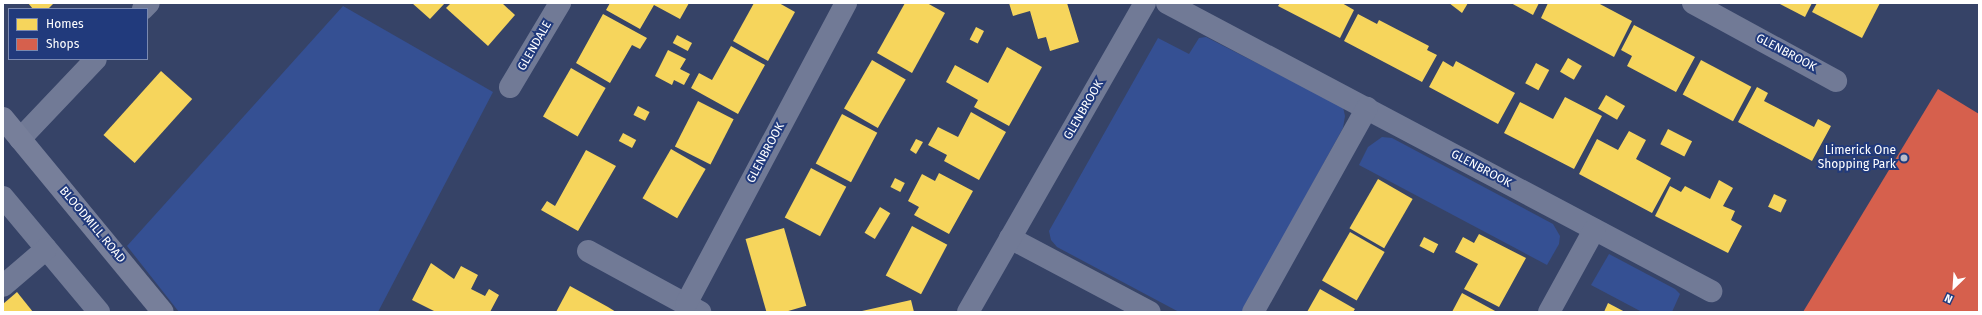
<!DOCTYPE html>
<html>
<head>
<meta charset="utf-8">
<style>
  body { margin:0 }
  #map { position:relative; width:1982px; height:315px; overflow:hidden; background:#364367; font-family:"Fira Sans",sans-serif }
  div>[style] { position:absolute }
  .green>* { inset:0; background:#355093 }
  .homes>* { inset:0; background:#f6d55c; transform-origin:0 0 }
  .shops>* { inset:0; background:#d6604d }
  .street>* { height:22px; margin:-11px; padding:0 11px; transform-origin:11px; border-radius:11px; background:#717a96 }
  .secondary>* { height:22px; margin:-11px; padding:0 11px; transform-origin:11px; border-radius:11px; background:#777f9a }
  .dots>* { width:11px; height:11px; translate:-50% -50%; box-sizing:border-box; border:2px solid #213a7c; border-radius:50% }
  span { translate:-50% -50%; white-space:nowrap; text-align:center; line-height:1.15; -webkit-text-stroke:4px #213a7c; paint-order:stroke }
  .street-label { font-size:12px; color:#fff }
  .poi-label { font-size:12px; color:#fff }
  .right { translate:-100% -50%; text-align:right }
  .frame { position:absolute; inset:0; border:4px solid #fff; pointer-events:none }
  .legend { position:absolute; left:8px; top:8px; width:140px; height:52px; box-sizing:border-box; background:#213a7c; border:1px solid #7a89b0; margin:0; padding:5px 7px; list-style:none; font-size:12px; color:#fff }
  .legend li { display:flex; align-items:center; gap:8px; height:20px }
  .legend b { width:20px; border:1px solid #7a89b0 }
  .north { position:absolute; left:1934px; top:267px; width:40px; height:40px; -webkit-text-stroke:3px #213a7c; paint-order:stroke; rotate:205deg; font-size:11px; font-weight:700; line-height:16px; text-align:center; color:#fff }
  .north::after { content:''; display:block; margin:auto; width:14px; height:18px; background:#fff; clip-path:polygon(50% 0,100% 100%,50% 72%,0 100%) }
</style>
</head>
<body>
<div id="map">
  <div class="green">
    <div style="clip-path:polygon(343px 6px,493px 92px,378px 312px,179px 312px,127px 246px)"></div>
    <div style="clip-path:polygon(1206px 37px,1343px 107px,1345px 116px,1343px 128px,1242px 312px,1179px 312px,1057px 247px,1051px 240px,1049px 231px,1158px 38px,1189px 54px,1199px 38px)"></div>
    <div style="clip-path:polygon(1382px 137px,1392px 138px,1553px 224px,1560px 236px,1559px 244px,1547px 265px,1359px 165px,1368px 147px)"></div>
    <div style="clip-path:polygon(1609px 254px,1675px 289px,1680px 294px,1672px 312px,1642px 312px,1591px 285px)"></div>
  </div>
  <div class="homes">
    <div style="clip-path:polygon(28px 3px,54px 3px,48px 9px,33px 9px)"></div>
    <div style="clip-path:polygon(412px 3px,445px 3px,430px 19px)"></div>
    <div style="clip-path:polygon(451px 3px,502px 3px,515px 15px,488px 46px,446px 8px)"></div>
    <div style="clip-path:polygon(610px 3px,689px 3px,680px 19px,654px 5px,640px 29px,606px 10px)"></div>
    <div style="clip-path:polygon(754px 3px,779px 3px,795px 12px,768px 61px,733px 41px)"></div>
    <div style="clip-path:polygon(905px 3px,927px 3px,945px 13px,912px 73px,877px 53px)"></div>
    <div style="clip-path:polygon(1009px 3px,1067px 3px,1079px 42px,1050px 51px,1046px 37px,1038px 39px,1030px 11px,1013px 16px)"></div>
    <div style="clip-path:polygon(1280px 3px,1342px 3px,1354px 10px,1340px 38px,1278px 6px)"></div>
    <div style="clip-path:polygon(1449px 3px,1468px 3px,1462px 13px)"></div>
    <div style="clip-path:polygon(1511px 3px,1539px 3px,1533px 15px)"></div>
    <div style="clip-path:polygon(1548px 3px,1598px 3px,1632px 21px,1614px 57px,1541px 18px)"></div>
    <div style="clip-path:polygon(1778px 3px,1812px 3px,1805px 17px)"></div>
    <div style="clip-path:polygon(1817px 3px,1880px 3px,1862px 38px,1812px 12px)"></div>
    <div style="clip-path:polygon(603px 14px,647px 38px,640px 49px,632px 45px,610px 83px,576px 63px)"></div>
    <div style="clip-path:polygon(1358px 14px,1377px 24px,1379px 20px,1429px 46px,1427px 50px,1437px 55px,1422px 82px,1344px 41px)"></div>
    <div style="clip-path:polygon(1634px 25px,1695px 57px,1676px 92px,1627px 66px,1632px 56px,1621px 50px)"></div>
    <div style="left:976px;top:27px;width:9px;height:14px;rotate:27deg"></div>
    <div style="left:677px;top:35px;width:17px;height:9px;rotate:28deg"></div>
    <div style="clip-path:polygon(731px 46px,765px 65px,738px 114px,691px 88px,699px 73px,712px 80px)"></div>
    <div style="clip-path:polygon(1007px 47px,1042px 67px,1009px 126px,974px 107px,978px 100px,946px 82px,955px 65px,988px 83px)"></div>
    <div style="clip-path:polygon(668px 50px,686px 59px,680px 69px,690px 74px,684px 85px,674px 80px,672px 85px,655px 76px)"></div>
    <div style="left:1568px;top:58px;width:16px;height:16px;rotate:30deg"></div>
    <div style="left:872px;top:60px;width:39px;height:56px;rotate:30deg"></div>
    <div style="left:1701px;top:60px;width:57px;height:39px;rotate:28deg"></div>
    <div style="clip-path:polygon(1443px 61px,1453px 67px,1456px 61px,1515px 93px,1498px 124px,1429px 87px)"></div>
    <div style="left:1536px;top:63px;width:15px;height:23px;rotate:28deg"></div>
    <div style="left:571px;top:68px;width:40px;height:56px;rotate:30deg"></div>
    <div style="left:161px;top:71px;width:42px;height:86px;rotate:42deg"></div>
    <div style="clip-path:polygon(1757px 87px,1768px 93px,1764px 101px,1814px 127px,1818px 119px,1831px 126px,1812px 161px,1738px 122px)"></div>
    <div style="left:1606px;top:95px;width:22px;height:16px;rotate:30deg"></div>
    <div style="clip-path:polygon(1565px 97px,1602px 116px,1574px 169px,1504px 133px,1520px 102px,1553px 119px)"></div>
    <div style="left:698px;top:101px;width:40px;height:51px;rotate:27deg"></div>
    <div style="left:638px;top:106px;width:13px;height:10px;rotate:27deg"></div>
    <div style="clip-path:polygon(971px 112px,1006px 132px,979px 180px,944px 161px,947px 155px,928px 145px,938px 127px,958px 137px)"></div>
    <div style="left:842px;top:114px;width:40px;height:56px;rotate:28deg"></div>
    <div style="left:1668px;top:129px;width:27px;height:17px;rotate:27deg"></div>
    <div style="clip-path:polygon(1629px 131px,1646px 140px,1636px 159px,1671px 178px,1652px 213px,1579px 174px,1597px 139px,1618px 150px)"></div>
    <div style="left:623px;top:133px;width:15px;height:9px;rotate:28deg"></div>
    <div style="clip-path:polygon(916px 139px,923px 142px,916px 154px,910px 150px)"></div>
    <div style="left:671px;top:149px;width:40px;height:57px;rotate:30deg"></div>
    <div style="clip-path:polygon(586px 150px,616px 166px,578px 231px,541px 210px,547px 201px,555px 206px)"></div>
    <div style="left:811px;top:168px;width:40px;height:56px;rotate:28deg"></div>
    <div style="clip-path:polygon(939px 173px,973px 191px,949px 234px,914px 215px,919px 207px,908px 201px,922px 174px,935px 181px)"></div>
    <div style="left:895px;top:178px;width:11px;height:10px;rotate:27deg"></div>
    <div style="left:1378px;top:179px;width:40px;height:57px;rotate:30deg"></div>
    <div style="clip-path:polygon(1719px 180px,1733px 188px,1723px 206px,1735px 211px,1731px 220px,1742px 226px,1728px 253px,1655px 216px,1670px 186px,1681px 192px,1685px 186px,1710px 199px)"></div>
    <div style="left:1774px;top:194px;width:14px;height:14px;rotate:25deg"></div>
    <div style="left:880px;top:207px;width:12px;height:30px;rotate:31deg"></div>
    <div style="left:912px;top:226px;width:40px;height:56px;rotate:28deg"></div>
    <div style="left:784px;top:228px;width:81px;height:40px;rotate:74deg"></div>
    <div style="left:1350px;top:232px;width:40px;height:56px;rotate:30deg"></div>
    <div style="clip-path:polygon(1479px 234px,1526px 258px,1499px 307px,1464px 289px,1478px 264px,1455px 252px,1463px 237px,1474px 243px)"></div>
    <div style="left:1424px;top:237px;width:16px;height:10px;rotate:27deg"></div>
    <div style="clip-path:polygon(431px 263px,454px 279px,461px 266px,478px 275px,471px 289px,485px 296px,489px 289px,499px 295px,490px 312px,436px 312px,412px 300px)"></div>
    <div style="clip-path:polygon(570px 286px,608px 307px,616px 312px,556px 312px)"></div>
    <div style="clip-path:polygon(1320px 289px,1355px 309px,1353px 312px,1307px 312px)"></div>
    <div style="clip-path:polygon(17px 292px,33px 312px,3px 312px,3px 304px)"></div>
    <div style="clip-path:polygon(1462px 293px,1497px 312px,1452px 312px)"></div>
    <div style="clip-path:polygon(911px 300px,914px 312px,862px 312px,862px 311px)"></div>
    <div style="clip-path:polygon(1608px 303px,1625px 312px,1604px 312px)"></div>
  </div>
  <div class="shops">
    <div style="clip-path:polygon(1938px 89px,1979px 114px,1979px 312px,1803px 312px)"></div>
  </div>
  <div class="street">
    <div style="left:1167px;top:3px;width:616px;rotate:27.9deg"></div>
    <div style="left:1693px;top:3px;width:163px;rotate:28.6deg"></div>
    <div style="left:143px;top:9px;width:8px;rotate:-45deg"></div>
    <div style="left:510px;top:87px;width:98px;rotate:-59.2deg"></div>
    <div style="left:20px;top:139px;width:110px;rotate:-46.5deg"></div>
    <div style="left:3px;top:197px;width:150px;rotate:50.1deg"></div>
    <div style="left:1010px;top:238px;width:158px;rotate:27.9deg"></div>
    <div style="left:588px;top:251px;width:128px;rotate:28.6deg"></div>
    <div style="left:3px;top:286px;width:57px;rotate:-40.7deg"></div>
    <div style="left:686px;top:304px;width:341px;rotate:-62deg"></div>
    <div style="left:968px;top:312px;width:356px;rotate:-60.2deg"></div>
    <div style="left:1253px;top:312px;width:234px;rotate:-60.8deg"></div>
    <div style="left:1549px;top:312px;width:94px;rotate:-61.2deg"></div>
  </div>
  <div class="secondary">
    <div style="left:3px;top:118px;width:251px;rotate:50.5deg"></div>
  </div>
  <div class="dots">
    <div style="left:1904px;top:158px;background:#b9bdca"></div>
  </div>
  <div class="street-label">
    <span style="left:535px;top:46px;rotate:-60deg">GLENDALE</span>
    <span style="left:1786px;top:53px;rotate:28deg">GLENBROOK</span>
    <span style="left:1084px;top:110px;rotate:-60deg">GLENBROOK</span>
    <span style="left:766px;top:153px;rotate:-62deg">GLENBROOK</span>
    <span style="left:1481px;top:169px;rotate:28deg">GLENBROOK</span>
    <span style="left:92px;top:225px;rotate:50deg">BLOODMILL ROAD</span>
  </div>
  <div class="poi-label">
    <span class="right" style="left:1896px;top:158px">Limerick One<br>Shopping Park</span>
  </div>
  <div class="frame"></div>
  <ul class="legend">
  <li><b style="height:11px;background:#f6d55c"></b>Homes</li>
  <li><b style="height:11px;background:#d6604d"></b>Shops</li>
  </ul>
  <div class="north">N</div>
</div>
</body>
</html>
